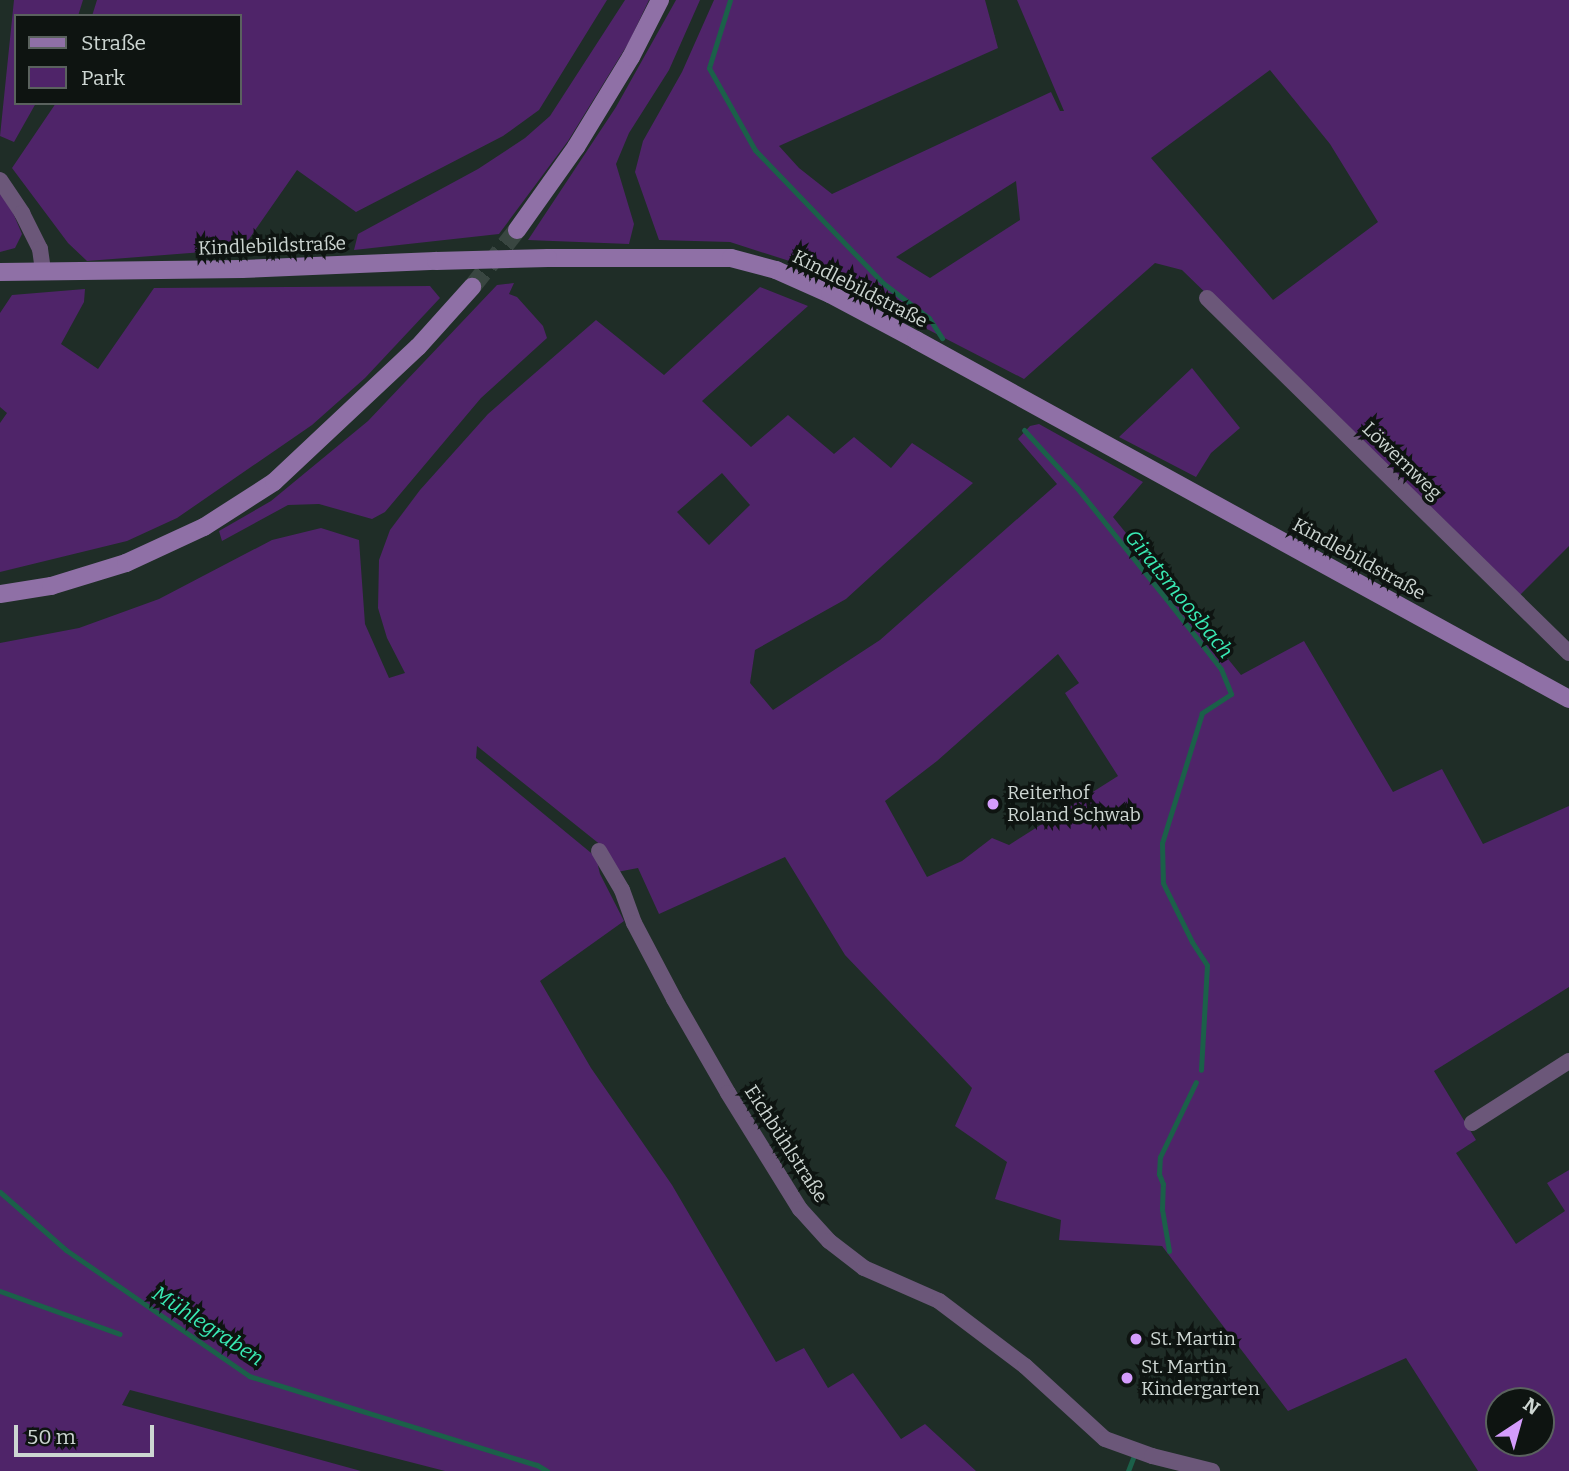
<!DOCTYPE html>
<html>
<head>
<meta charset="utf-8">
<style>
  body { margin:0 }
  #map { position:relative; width:1569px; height:1471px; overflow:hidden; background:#1f2d27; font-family:Bitter,serif }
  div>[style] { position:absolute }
  .green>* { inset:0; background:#4f2469 }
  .stream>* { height:5px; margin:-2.5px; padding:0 2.5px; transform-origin:2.5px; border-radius:2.5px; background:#1b6049 }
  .secondary-tunnel>* { height:18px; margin-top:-9px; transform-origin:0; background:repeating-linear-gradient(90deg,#394641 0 18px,transparent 0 27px) }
  .street>* { height:16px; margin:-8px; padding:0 8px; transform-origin:8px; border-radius:8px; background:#6b5779 }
  .secondary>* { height:18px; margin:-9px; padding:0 9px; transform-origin:9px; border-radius:9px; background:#8f70a6 }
  .secondary-bridge>* { height:18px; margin:-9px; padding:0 9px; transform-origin:9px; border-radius:9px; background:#8f70a6 }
  .dots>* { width:19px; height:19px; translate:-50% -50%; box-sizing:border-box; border:4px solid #0e1411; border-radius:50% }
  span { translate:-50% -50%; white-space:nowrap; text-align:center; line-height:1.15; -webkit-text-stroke:7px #0e1411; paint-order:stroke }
  .street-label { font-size:19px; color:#cdd6d2 }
  .poi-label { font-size:19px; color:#cdd6d2 }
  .left { translate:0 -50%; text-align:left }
  .water-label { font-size:21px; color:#39eab4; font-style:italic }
  .legend { position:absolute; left:14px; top:14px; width:228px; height:91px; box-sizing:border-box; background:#0e1411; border:2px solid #5a625e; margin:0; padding:9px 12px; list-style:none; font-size:21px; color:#cdd6d2 }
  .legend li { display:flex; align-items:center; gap:14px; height:35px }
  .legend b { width:35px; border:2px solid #5a625e }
  .north { position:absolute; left:1485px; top:1387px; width:70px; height:70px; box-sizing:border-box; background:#0e1411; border:2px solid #5a625e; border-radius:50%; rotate:36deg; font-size:19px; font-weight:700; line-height:28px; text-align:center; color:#cdd6d2 }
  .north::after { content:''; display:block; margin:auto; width:24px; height:32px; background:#d49cfc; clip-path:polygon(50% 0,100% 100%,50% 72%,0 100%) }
  .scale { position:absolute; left:14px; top:1425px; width:140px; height:32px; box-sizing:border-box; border:4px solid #cdd6d2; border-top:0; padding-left:9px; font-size:21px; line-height:24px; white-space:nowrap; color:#cdd6d2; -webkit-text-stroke:5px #0e1411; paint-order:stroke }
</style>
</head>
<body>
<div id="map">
  <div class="green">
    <div style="clip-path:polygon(14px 0,83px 0,78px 16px,16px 16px,16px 103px,36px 103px,14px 142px,0 136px)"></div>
    <div style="clip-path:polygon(97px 0,607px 0,539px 110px,503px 136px,356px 212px,297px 170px,242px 249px,87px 261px,68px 243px,12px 168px,56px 103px,240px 103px,240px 16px,92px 16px)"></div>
    <div style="clip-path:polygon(625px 0,649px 0,629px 42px,568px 141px,499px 234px,354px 250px,358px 234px,478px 169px,525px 138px,550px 116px)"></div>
    <div style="clip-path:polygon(676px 0,700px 0,669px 70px,629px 133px,616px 164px,634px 224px,629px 244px,528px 240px,616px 107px)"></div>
    <div style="clip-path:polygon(evenodd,714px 0,985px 0,998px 48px,779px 146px,799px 168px,832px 194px,1051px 92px,1060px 111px,1064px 111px,1017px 0,1569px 0,1569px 546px,1518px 597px,1182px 270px,1155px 263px,1024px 379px,805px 266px,730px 242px,659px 240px,635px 172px,643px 141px,682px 72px,714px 0,1270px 70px,1330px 144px,1378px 222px,1273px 300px,1151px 158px,1270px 70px,714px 0,1016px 181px,1020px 220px,930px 278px,896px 257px,1016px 181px)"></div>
    <div style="clip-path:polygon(0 193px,11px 208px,22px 234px,15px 248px,0 252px)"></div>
    <div style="clip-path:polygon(514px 283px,509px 294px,517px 297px,543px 326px,547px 338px,481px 398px,385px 512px,372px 519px,319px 504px,288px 505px,222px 541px,219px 531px,271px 501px,368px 421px,497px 285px)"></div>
    <div style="clip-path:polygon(430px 286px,440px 298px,365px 378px,312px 425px,177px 518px,127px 541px,0 572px,0 423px,7px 413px,0 407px,0 313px,12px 295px,85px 289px,84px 302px,61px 344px,98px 369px,154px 288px)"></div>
    <div style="clip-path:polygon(evenodd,760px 287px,808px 306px,702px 401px,751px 447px,788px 415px,834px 454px,854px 437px,891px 468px,912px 443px,973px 483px,846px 599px,755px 650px,750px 683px,773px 710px,880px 640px,1057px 484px,1018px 439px,1030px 426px,1039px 424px,1143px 482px,1113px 517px,1241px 675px,1304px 641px,1393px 792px,1442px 769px,1483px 844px,1569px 806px,1569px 987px,1434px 1071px,1476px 1140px,1456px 1153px,1516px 1244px,1565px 1211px,1547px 1183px,1569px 1170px,1569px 1471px,1478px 1471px,1406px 1358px,1288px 1411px,1162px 1246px,1059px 1240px,1061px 1220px,995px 1199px,1007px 1162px,955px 1126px,972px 1088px,845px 955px,785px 857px,659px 914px,638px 868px,617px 872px,602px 846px,477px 746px,476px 758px,596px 857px,600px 874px,624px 921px,540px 981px,591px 1068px,672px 1185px,776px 1362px,804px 1348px,828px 1388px,853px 1373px,901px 1439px,925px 1424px,976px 1471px,445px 1471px,130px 1390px,122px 1405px,361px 1471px,0 1471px,0 643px,79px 628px,159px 599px,272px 540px,321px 528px,359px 540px,365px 624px,389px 678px,405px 673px,387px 638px,378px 608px,379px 560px,390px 530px,420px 490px,488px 414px,596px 320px,664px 375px,760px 287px,722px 473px,750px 505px,709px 545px,677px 512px,722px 473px,760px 287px,1058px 654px,1079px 683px,1065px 693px,1118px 776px,1009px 845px,992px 838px,962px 861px,927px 877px,885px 801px,937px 761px,1058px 654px,760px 287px,1499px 1401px,1541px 1401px,1541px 1443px,1499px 1443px,1499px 1401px)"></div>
    <div style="clip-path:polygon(1192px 368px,1240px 428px,1211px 453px,1196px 477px,1119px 437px)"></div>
  </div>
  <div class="stream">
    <div style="left:730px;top:0;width:71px;rotate:107.2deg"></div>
    <div style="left:709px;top:68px;width:94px;rotate:60.7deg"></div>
    <div style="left:755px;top:150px;width:185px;rotate:46.1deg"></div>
    <div style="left:883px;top:283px;width:58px;rotate:37.3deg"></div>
    <div style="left:929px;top:318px;width:24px;rotate:57deg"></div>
    <div style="left:1024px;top:430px;width:79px;rotate:47.6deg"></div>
    <div style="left:1077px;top:488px;width:150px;rotate:51.2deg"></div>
    <div style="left:1171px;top:605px;width:81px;rotate:52deg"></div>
    <div style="left:1221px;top:669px;width:27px;rotate:68deg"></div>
    <div style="left:1231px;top:694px;width:35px;rotate:147deg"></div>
    <div style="left:1202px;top:713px;width:136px;rotate:107.1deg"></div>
    <div style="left:1162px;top:843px;width:40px;rotate:88.6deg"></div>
    <div style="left:1163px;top:883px;width:66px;rotate:63.8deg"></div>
    <div style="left:1192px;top:942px;width:27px;rotate:57deg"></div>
    <div style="left:1207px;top:965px;width:105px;rotate:93.3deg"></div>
    <div style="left:0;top:1192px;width:88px;rotate:41.3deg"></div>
    <div style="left:66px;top:1250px;width:222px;rotate:34.5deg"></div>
    <div style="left:249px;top:1376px;width:301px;rotate:17.2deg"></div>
    <div style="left:537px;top:1465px;width:12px;rotate:31deg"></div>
    <div style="left:1169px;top:1251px;width:43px;rotate:-99.5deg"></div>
    <div style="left:1162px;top:1209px;width:25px;rotate:-88deg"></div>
    <div style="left:1163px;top:1184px;width:11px;rotate:-112deg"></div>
    <div style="left:1159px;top:1174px;width:17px;rotate:-87deg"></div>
    <div style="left:1160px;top:1157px;width:83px;rotate:-64.4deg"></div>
    <div style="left:0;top:1291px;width:127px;rotate:19.7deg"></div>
    <div style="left:1128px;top:1471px;width:14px;rotate:-69deg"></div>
  </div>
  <div class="secondary-tunnel">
    <div style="left:472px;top:287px;width:73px;rotate:-51.7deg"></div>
  </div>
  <div class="street">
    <div style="left:0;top:180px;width:40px;rotate:56deg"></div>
    <div style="left:22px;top:213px;width:40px;rotate:63.4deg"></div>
    <div style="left:40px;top:249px;width:22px;rotate:82deg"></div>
    <div style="left:1207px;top:298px;width:507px;rotate:44.44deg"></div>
    <div style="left:599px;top:851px;width:45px;rotate:59.5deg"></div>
    <div style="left:622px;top:890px;width:35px;rotate:70deg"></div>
    <div style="left:634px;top:923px;width:86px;rotate:62.2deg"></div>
    <div style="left:674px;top:999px;width:108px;rotate:60.1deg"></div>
    <div style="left:728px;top:1093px;width:137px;rotate:58.2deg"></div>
    <div style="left:800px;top:1209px;width:43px;rotate:47.8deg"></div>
    <div style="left:829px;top:1241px;width:44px;rotate:37.6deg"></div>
    <div style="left:864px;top:1268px;width:82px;rotate:23.7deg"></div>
    <div style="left:939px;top:1301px;width:108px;rotate:37.1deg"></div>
    <div style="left:1025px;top:1366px;width:108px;rotate:42.4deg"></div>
    <div style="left:1105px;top:1439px;width:50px;rotate:19.9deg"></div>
    <div style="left:1152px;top:1456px;width:62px;rotate:14deg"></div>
    <div style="left:1472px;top:1123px;width:115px;rotate:-32.6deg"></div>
  </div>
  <div class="secondary">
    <div style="left:517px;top:230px;width:102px;rotate:-54.6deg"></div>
    <div style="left:576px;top:147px;width:105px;rotate:-58.6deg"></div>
    <div style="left:631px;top:57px;width:64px;rotate:-63deg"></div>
    <div style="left:548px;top:258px;width:183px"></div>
    <div style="left:731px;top:258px;width:47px;rotate:14.9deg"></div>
    <div style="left:776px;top:270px;width:59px;rotate:24deg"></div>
    <div style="left:830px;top:294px;width:98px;rotate:28.1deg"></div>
    <div style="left:916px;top:340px;width:745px;rotate:28.8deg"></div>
    <div style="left:0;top:272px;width:242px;rotate:-0.7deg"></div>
    <div style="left:242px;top:269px;width:194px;rotate:-2.4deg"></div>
    <div style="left:0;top:594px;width:52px;rotate:-8.9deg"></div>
    <div style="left:51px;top:586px;width:78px;rotate:-17deg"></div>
    <div style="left:126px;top:563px;width:86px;rotate:-24.8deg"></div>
    <div style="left:204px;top:527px;width:83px;rotate:-32.7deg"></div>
    <div style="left:274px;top:482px;width:197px;rotate:-43.2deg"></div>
    <div style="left:418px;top:347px;width:81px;rotate:-48deg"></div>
  </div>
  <div class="secondary-bridge">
    <div style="left:436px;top:261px;width:112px;rotate:-1.5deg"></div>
  </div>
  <div class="dots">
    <div style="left:993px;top:804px;background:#d49cfc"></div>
    <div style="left:1136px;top:1339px;background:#d49cfc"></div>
    <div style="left:1127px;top:1378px;background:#d49cfc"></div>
  </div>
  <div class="street-label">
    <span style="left:272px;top:246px;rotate:-2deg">Kindlebildstraße</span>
    <span style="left:860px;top:289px;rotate:27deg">Kindlebildstraße</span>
    <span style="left:1402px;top:461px;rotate:44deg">Löwernweg</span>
    <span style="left:1359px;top:559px;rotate:29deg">Kindlebildstraße</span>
    <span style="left:786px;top:1144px;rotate:57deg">Eichbühlstraße</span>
  </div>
  <div class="poi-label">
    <span class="left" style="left:1007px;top:804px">Reiterhof<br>Roland Schwab</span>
    <span class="left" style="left:1150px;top:1339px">St. Martin</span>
    <span class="left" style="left:1141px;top:1378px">St. Martin<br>Kindergarten</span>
  </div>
  <div class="water-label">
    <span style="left:1179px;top:594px;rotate:51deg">Giratsmoosbach</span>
    <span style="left:208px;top:1326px;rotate:33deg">Mühlegraben</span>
  </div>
  <ul class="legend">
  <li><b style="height:9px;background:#8f70a6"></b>Straße</li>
  <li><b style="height:19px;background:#4f2469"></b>Park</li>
  </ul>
  <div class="north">N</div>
  <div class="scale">50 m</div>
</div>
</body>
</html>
